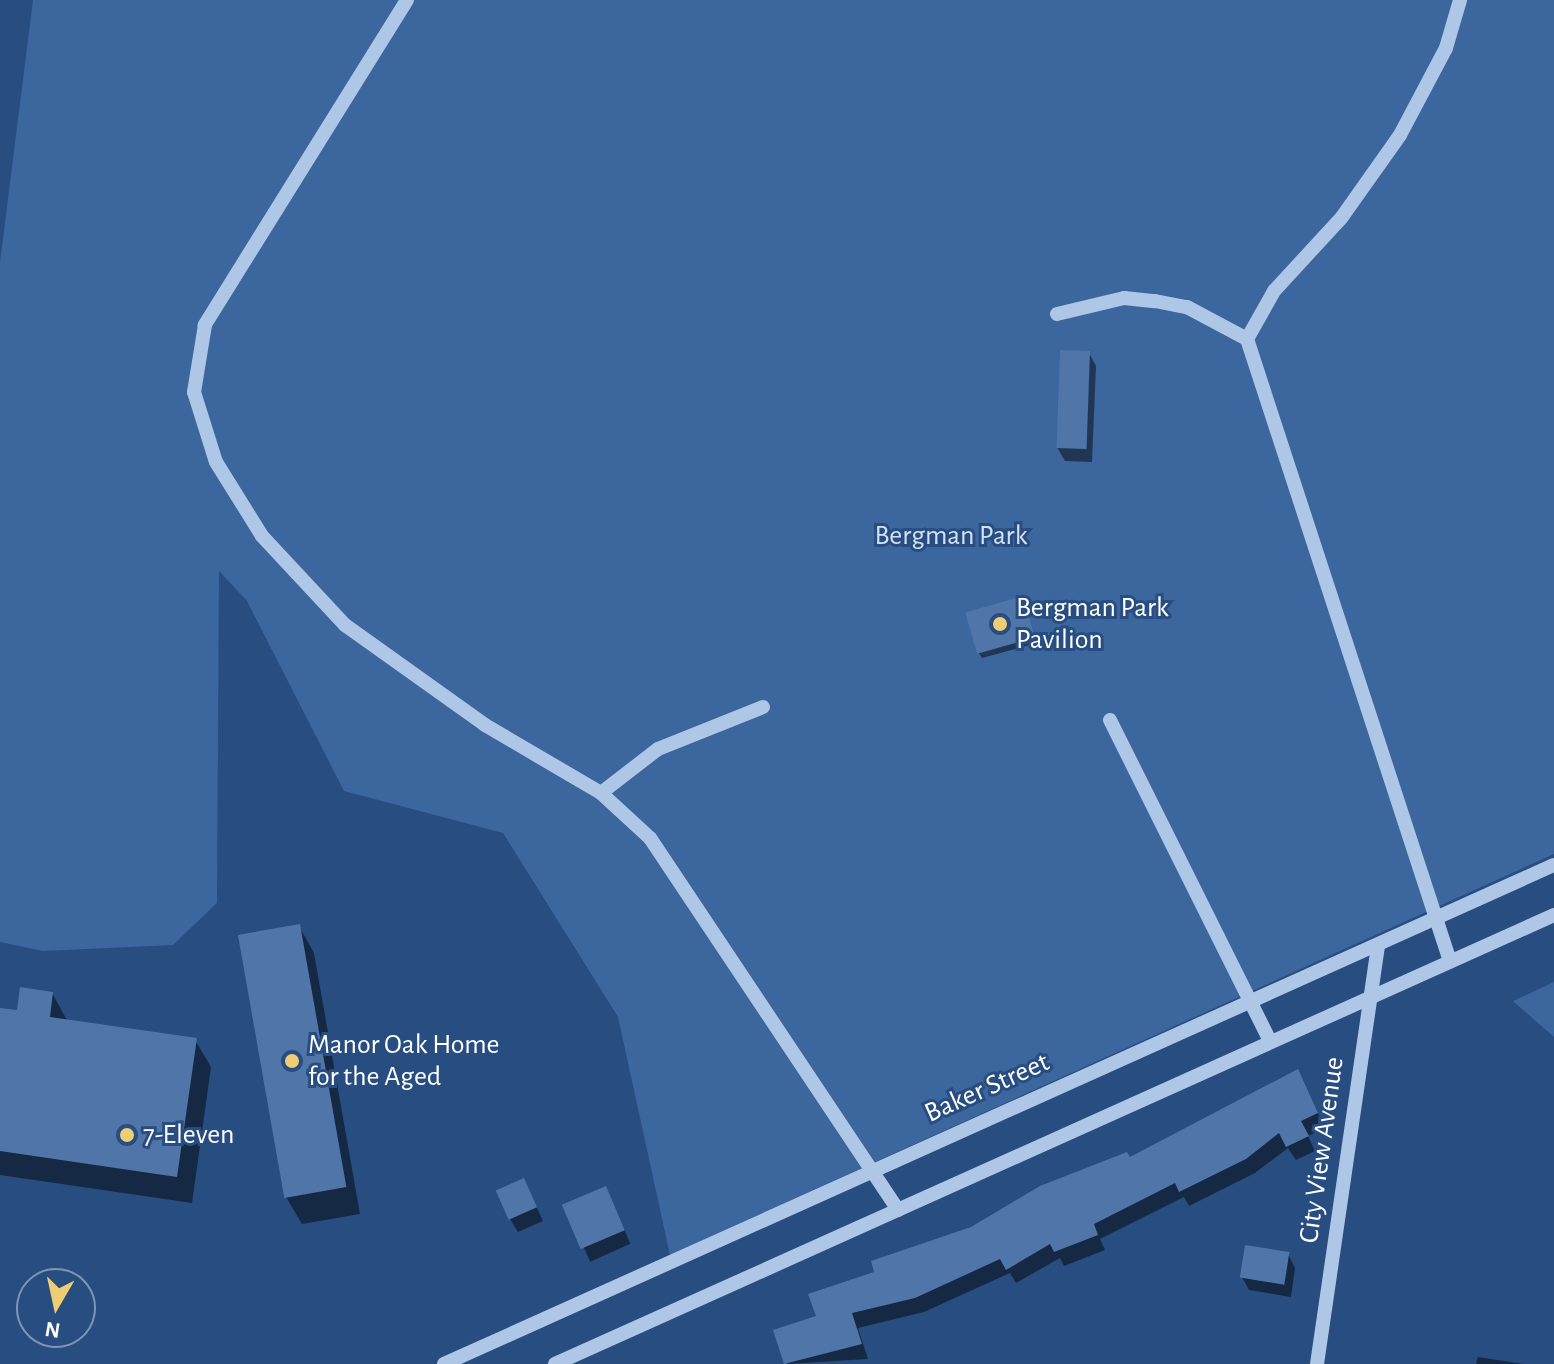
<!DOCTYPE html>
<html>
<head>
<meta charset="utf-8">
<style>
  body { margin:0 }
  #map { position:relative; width:1554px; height:1364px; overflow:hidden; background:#284d81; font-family:"Alegreya Sans",sans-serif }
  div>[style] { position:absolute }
  .green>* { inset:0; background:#3c669e }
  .shadow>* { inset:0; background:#0007; transform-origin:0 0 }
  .building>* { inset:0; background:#5076a9; transform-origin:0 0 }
  .minor>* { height:14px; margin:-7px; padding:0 7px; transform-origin:7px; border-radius:7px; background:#afc7e6 }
  .dots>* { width:22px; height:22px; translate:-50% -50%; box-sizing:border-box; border:4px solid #284d81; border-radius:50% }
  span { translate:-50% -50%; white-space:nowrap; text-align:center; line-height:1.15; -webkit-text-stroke:6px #284d81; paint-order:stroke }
  .park-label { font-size:28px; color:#d2e1f5 }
  .poi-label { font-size:28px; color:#fff }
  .left { translate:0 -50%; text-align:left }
  .street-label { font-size:28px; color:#fff }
  .north { position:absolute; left:16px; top:1268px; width:80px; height:80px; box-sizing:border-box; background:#284d81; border:2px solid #7e94b3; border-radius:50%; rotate:189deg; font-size:22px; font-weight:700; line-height:32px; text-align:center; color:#fff }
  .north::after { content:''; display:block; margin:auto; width:28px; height:36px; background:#eecd75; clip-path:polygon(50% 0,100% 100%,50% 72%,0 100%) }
</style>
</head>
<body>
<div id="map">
  <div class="green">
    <div style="clip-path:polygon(33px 0,1554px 0,1554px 854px,670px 1255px,618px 1017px,503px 833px,344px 791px,247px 601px,219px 571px,217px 903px,173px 945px,43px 951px,0 942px,0 262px)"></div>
    <div style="clip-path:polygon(1554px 982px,1554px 1037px,1513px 1001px)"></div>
  </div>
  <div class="shadow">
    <div style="clip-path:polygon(1089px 353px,1096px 366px,1092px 462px,1065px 461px,1057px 447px)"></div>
    <div style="clip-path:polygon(1022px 598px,1037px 643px,982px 658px,978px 652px)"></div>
    <div style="clip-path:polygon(299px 926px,314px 953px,360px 1214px,302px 1224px,286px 1197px,240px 936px)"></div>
    <div style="clip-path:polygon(52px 993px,68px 1022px,195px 1040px,211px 1067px,192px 1203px,0 1175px,0 1010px,18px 1012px)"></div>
    <div style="clip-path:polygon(1305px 1086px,1325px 1128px,1308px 1136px,1315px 1151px,1296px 1160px,1288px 1148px,1255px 1173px,1189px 1206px,1184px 1197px,1100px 1239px,1105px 1250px,1064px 1266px,1060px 1258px,1016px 1283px,1010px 1273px,924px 1312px,858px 1328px,868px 1359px,787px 1364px,776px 1331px,818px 1317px,876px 1273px)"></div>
    <div style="clip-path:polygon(524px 1180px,543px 1221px,518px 1232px,510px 1219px)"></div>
    <div style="left:606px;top:1189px;width:60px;height:44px;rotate:66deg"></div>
    <div style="clip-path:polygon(1288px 1254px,1295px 1268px,1291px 1297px,1249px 1290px,1242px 1277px)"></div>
    <div style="clip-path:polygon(1478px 1357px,1523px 1364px,1476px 1364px)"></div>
  </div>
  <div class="building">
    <div style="left:1060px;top:350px;width:30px;height:98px;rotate:2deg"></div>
    <div style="left:1023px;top:596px;width:43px;height:60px;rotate:74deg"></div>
    <div style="left:300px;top:924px;width:267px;height:63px;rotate:80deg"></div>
    <div style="clip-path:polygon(20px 987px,53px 992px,50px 1017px,197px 1038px,177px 1177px,0 1151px,0 1008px,17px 1010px)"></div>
    <div style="clip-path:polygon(1298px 1069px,1318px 1113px,1301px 1121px,1309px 1136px,1286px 1147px,1279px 1133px,1246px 1159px,1179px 1192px,1175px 1183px,1094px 1224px,1098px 1235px,1054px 1252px,1050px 1244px,1006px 1270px,1000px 1259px,915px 1298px,852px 1313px,862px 1344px,784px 1364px,773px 1330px,816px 1316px,808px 1294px,874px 1272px,871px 1261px,971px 1227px,1040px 1186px,1127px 1152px,1130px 1157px)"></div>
    <div style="left:524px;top:1178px;width:32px;height:31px;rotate:66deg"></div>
    <div style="left:606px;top:1186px;width:48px;height:48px;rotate:67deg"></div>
    <div style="left:1245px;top:1245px;width:45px;height:33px;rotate:9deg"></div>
  </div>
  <div class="minor">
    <div style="left:407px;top:0;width:383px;rotate:121.9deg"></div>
    <div style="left:205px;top:325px;width:68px;rotate:99.3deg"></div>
    <div style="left:194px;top:392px;width:73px;rotate:72.6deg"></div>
    <div style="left:216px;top:462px;width:87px;rotate:58.1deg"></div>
    <div style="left:262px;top:536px;width:122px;rotate:47deg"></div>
    <div style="left:345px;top:625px;width:172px;rotate:35.5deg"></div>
    <div style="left:485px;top:725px;width:134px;rotate:30.4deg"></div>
    <div style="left:601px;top:793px;width:67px;rotate:42.6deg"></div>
    <div style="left:650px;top:838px;width:447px;rotate:56.3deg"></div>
    <div style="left:1057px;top:314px;width:69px;rotate:-13.4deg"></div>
    <div style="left:1124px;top:298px;width:31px;rotate:6deg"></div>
    <div style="left:1155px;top:301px;width:33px;rotate:11deg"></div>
    <div style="left:1187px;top:307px;width:68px;rotate:28.1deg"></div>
    <div style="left:1247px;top:339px;width:654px;rotate:71.93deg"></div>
    <div style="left:1247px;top:339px;width:55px;rotate:-60.6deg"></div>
    <div style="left:1274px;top:291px;width:100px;rotate:-47.4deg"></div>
    <div style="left:1342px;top:217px;width:100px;rotate:-54.7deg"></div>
    <div style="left:1400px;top:135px;width:98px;rotate:-62.1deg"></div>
    <div style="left:1446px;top:48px;width:50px;rotate:-73.7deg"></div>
    <div style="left:1110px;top:720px;width:359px;rotate:63.5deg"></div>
    <div style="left:601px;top:793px;width:72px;rotate:-37.7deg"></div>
    <div style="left:658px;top:749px;width:113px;rotate:-21.8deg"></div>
    <div style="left:444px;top:1364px;width:1217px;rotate:-24.21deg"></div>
    <div style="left:555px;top:1364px;width:1095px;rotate:-24.2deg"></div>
    <div style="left:1317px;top:1364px;width:424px;rotate:-81.7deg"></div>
  </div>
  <div class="dots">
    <div style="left:1000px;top:624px;background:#eecd75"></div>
    <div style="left:292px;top:1061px;background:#eecd75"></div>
    <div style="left:127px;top:1135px;background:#eecd75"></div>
  </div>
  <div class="park-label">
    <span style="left:951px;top:536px">Bergman Park</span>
  </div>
  <div class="poi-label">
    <span class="left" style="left:1016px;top:624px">Bergman Park<br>Pavilion</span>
    <span class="left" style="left:308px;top:1061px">Manor Oak Home<br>for the Aged</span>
    <span class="left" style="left:143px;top:1135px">7-Eleven</span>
  </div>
  <div class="street-label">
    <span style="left:987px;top:1088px;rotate:-24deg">Baker Street</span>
    <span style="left:1322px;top:1150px;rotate:-82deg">City View Avenue</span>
  </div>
  <div class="north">N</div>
</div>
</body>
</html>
